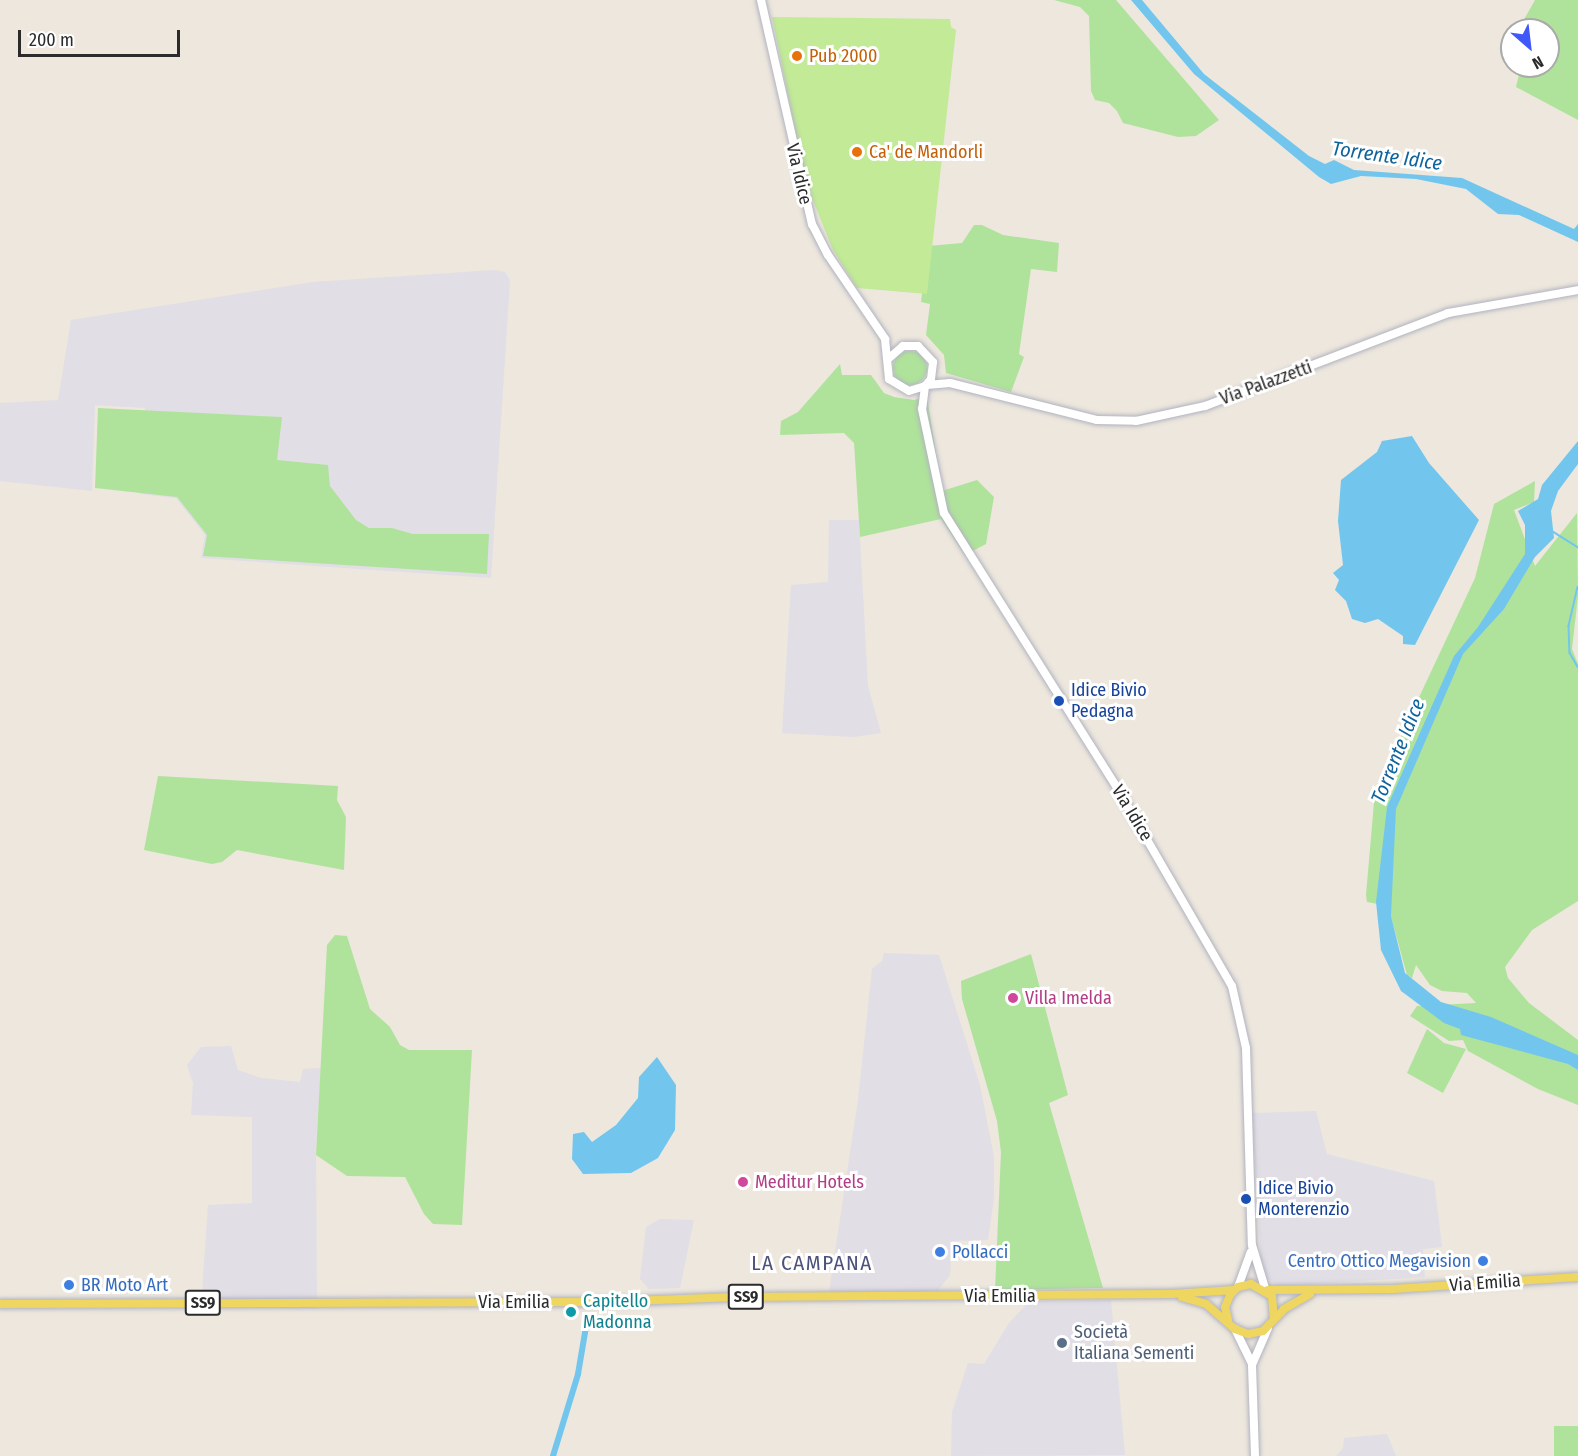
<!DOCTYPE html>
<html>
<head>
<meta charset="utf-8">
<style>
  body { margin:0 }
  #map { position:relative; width:1578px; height:1456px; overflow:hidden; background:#ede7de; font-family:"Fira Sans Condensed",sans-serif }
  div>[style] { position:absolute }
  .industrial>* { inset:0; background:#e1dee6 }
  .green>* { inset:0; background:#afe39b; transform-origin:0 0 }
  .round { border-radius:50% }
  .pitch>* { inset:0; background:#c2ea97 }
  .water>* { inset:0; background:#72c6ee }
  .stream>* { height:1.5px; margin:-0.75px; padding:0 0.75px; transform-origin:0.75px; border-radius:0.75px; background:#72c6ee }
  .canal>* { height:6px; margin:-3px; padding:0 3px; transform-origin:3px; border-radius:3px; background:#72c6ee }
  .roads { filter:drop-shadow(0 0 2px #b1b3bf) drop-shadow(0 0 2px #b1b3bf) }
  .secondary>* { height:8px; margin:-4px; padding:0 4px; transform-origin:4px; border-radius:4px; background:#fff }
  .primary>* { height:8px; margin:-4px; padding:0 4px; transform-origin:4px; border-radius:4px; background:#efd660 }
  .dots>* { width:16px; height:16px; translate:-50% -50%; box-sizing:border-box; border:3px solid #fff; border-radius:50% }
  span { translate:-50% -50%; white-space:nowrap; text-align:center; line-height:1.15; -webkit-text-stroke:6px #fff; paint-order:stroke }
  .shield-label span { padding:2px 4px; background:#fff; border:2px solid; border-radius:4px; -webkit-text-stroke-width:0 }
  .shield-label { font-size:16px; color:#2b2b2b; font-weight:700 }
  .food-label { font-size:18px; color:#c56008 }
  .left { translate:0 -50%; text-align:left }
  .street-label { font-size:18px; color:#2b2b2b }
  .transit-label { font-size:18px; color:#164399 }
  .hotel-label { font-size:18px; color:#b23c85 }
  .shop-label { font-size:18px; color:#366cbe }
  .right { translate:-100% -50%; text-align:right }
  .culture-label { font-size:18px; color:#0d838f }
  .service-label { font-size:18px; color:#4e5e75 }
  .water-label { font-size:20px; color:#0f639c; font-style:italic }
  .quarter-label { font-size:21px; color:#4c527c; letter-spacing:1.5px }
  .north { position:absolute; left:1500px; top:18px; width:60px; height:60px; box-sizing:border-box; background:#fff; border:2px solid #aaa; border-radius:50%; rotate:152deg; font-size:16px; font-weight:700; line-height:24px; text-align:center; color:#2b2b2b }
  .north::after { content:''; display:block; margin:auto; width:21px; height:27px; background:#4058f8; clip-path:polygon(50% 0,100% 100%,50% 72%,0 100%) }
  .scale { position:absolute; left:18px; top:30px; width:162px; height:27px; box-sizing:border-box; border:3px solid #2b2b2b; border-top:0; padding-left:8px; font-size:18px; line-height:21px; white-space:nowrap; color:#2b2b2b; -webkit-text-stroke:4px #fff; paint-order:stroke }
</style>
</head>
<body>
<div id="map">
  <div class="industrial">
    <div style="clip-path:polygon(495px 270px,505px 272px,510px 280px,491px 578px,201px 558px,205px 535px,176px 498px,140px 494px,145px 408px,95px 405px,92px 491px,0 481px,0 403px,58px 400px,71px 320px,313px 282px)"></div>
    <div style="clip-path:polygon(829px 520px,859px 520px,868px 686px,881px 733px,853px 737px,782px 733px,791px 585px,828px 582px)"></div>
    <div style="clip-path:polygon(884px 953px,939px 955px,980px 1085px,994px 1157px,994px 1198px,988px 1240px,952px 1241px,950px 1275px,937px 1292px,829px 1292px,858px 1100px,872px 969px,882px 961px)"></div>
    <div style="clip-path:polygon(231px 1046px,238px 1070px,261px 1078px,300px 1082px,303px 1069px,321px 1068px,316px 1148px,317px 1309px,201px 1307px,208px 1205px,252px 1203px,252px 1117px,191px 1115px,193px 1083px,187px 1065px,201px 1047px)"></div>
    <div style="clip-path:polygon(1316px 1111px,1327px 1154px,1434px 1181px,1442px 1247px,1423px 1249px,1425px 1277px,1278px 1286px,1262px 1275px,1252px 1113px)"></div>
    <div style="clip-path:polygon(660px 1219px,694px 1220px,680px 1288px,649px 1289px,640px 1279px,646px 1227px)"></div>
    <div style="clip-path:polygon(1111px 1300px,1125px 1455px,951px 1456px,952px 1412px,968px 1363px,984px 1364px,1009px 1323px,1026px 1305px,1034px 1301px)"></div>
    <div style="clip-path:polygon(1387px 1434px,1396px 1456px,1336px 1456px,1343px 1448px,1344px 1438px)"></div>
  </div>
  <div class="green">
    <div style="clip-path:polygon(1054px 0,1116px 0,1219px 120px,1196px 136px,1178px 137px,1123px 123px,1117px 111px,1109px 103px,1095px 100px,1091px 91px,1089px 16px,1080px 7px)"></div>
    <div style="clip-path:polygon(1535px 0,1578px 0,1578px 120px,1516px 87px,1521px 66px,1548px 66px,1548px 30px,1518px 30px)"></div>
    <div style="clip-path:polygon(974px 225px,982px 225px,1003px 235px,1059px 243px,1057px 272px,1031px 269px,1019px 354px,1024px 357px,1011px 392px,946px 373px,944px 355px,926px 335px,930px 304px,921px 302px,928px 246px,962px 243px)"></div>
    <div class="round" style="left:893px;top:351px;width:34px;height:34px"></div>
    <div style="clip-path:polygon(840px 364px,842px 375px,871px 375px,884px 393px,894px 397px,914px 400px,927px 397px,942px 491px,977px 480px,994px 497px,986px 544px,965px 555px,941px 519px,860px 537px,854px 443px,844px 433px,780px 435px,781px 421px,798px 412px)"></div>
    <div style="clip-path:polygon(98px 408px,282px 417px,277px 460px,328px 465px,330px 486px,356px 520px,369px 528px,392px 528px,413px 534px,489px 534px,487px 574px,203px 556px,207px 535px,177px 497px,95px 488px)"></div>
    <div style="clip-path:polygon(1535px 481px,1534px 502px,1514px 510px,1535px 566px,1577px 513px,1578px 596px,1572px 649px,1578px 664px,1578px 901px,1532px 930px,1505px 967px,1508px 978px,1529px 1003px,1578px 1040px,1578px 1105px,1538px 1089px,1468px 1051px,1463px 1040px,1449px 1041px,1410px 1016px,1417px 1006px,1476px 1003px,1467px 993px,1442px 991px,1430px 985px,1416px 965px,1412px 978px,1407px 975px,1388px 906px,1367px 902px,1366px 895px,1375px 791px,1475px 578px,1494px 504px)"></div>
    <div style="clip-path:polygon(158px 776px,338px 786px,337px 800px,346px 817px,344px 870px,237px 850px,222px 862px,212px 864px,144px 850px)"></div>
    <div style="clip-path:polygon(335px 935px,347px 936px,370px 1009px,390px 1027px,400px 1045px,409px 1050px,472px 1050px,462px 1225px,433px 1224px,424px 1214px,405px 1177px,347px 1176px,316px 1155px,327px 945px)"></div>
    <div style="clip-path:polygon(1031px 954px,1068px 1095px,1049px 1103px,1103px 1288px,995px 1290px,1001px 1152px,997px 1121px,962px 999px,961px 981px)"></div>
    <div style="clip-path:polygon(1427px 1029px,1444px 1043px,1466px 1049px,1443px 1093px,1407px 1073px)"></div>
    <div style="left:1578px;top:1426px;width:30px;height:24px;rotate:90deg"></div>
  </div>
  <div class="pitch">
    <div style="clip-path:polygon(772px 17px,950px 19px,951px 27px,956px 30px,927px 294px,857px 288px,833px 250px,806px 183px)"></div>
  </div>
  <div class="water">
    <div style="clip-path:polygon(1131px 0,1142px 0,1204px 74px,1309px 156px,1325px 164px,1334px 160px,1354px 170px,1462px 178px,1574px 229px,1578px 224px,1578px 242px,1519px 215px,1498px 214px,1466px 189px,1416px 179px,1361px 176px,1331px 184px,1319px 177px,1194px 74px)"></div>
    <div style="clip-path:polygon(1412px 436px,1429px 463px,1479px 520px,1415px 645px,1403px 644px,1403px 636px,1378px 619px,1365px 623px,1352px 619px,1346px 601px,1335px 590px,1339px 580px,1333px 573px,1343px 565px,1338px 521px,1341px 480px,1377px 452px,1382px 441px)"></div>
    <div style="clip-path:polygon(1578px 441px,1578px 464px,1558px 491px,1551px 511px,1554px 538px,1535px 557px,1504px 609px,1463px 654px,1396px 809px,1391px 916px,1405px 973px,1441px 1002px,1491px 1017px,1578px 1055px,1578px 1070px,1568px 1064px,1461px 1035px,1460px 1029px,1444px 1023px,1401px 991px,1381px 950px,1376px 902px,1387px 807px,1454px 656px,1478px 627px,1525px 554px,1525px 525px,1518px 511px,1538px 499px,1542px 485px)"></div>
    <div style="clip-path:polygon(657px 1057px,676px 1085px,675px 1130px,658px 1158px,631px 1173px,583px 1174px,572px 1159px,573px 1134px,584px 1132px,592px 1142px,616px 1125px,638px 1098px,639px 1077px)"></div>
  </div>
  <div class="stream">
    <div style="left:1552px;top:531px;width:31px;rotate:32deg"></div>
    <div style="left:1578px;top:587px;width:40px;rotate:103deg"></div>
    <div style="left:1569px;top:626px;width:27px;rotate:88deg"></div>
    <div style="left:1570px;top:653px;width:16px;rotate:60deg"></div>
  </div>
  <div class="canal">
    <div style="left:553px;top:1456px;width:86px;rotate:-73deg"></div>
    <div style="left:578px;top:1374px;width:54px;rotate:-80.4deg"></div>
  </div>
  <div class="roads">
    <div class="secondary">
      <div style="left:761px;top:0;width:230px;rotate:77.2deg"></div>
      <div style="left:812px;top:224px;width:35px;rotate:63deg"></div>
      <div style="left:828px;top:255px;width:102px;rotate:55.8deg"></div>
      <div style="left:885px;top:339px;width:40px;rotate:84.3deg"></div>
      <div style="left:889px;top:379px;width:23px;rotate:31deg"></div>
      <div style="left:909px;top:391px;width:17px;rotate:-17deg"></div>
      <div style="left:925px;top:386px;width:9px;rotate:-49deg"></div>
      <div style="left:931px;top:379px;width:17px;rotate:-83deg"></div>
      <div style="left:933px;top:362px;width:22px;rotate:-133deg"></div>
      <div style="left:918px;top:346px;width:15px;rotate:180deg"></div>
      <div style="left:903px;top:346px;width:18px;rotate:139deg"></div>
      <div style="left:927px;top:385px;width:23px;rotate:-5deg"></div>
      <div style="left:950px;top:383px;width:152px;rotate:14.1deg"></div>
      <div style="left:1097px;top:420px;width:39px;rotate:1deg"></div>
      <div style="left:1136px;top:421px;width:71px;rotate:-12.3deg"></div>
      <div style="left:1205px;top:406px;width:260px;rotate:-20.9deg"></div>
      <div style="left:1448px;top:313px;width:132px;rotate:-10deg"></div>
      <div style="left:925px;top:386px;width:23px;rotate:97deg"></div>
      <div style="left:922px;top:409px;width:106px;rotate:78.1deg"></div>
      <div style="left:944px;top:513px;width:331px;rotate:57.8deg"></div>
      <div style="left:1120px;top:793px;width:223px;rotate:59.9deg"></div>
      <div style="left:1232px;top:986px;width:64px;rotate:77.3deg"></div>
      <div style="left:1246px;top:1048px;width:197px;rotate:88.3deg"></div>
      <div style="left:1252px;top:1245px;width:45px;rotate:73.2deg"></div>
      <div style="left:1238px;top:1287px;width:37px;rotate:-70deg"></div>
      <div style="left:1235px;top:1329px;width:37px;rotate:64deg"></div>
      <div style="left:1255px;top:1456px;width:91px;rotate:-91.9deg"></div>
      <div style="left:1252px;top:1365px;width:40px;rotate:-66.6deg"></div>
    </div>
    <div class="primary">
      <div style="left:1268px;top:1290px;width:125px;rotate:-0.5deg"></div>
      <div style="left:1393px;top:1289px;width:185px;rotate:-3.7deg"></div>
      <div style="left:1182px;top:1297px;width:25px;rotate:16deg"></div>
      <div style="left:1206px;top:1304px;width:38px;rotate:41deg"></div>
      <div style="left:1235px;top:1329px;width:14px;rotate:21deg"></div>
      <div style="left:1248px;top:1334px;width:15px;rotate:-11deg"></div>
      <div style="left:1263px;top:1331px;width:30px;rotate:-46deg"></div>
      <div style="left:1284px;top:1309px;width:30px;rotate:-30deg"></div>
      <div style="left:0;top:1304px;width:605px;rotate:-0.19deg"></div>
      <div style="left:605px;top:1302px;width:130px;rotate:-2.2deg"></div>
      <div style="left:735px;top:1297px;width:437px;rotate:-0.4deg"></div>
      <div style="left:1172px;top:1294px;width:62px;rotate:-3.7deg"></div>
      <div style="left:1228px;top:1320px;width:13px;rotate:-103deg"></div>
      <div style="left:1225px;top:1307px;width:13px;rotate:-67deg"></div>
      <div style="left:1230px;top:1295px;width:11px;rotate:-45deg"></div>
      <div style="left:1238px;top:1287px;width:13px;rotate:-13deg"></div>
      <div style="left:1251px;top:1284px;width:24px;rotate:30deg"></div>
      <div style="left:1272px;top:1296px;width:22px;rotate:85deg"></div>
    </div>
  </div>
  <div class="dots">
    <div style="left:797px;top:56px;background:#e8710a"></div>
    <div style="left:857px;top:152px;background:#e8710a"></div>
    <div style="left:1059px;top:701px;background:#1a4fb4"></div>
    <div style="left:1013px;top:998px;background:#d1479c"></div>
    <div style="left:743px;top:1182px;background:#d1479c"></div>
    <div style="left:1246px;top:1199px;background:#1a4fb4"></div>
    <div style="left:940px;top:1252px;background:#3f7fe0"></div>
    <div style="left:1483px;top:1261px;background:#3f7fe0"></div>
    <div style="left:69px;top:1285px;background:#3f7fe0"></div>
    <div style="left:571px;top:1312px;background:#0f9aa8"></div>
    <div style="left:1062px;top:1343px;background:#5c6f8a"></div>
  </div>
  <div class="shield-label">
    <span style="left:746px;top:1297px">SS9</span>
    <span style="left:203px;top:1303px">SS9</span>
  </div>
  <div class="food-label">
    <span class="left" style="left:809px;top:56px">Pub 2000</span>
    <span class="left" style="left:869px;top:152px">Ca' de Mandorli</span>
  </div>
  <div class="street-label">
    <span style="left:799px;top:174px;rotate:77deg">Via Idice</span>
    <span style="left:1266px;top:383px;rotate:-20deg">Via Palazzetti</span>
    <span style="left:1132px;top:813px;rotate:59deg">Via Idice</span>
    <span style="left:1485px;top:1283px;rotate:-4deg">Via Emilia</span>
    <span style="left:1000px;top:1296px">Via Emilia</span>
    <span style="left:514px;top:1302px">Via Emilia</span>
  </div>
  <div class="transit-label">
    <span class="left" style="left:1071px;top:701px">Idice Bivio<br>Pedagna</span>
    <span class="left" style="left:1258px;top:1199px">Idice Bivio<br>Monterenzio</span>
  </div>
  <div class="hotel-label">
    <span class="left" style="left:1025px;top:998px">Villa Imelda</span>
    <span class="left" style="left:755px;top:1182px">Meditur Hotels</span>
  </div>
  <div class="shop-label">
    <span class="left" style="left:952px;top:1252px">Pollacci</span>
    <span class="right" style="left:1471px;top:1261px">Centro Ottico Megavision</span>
    <span class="left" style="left:81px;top:1285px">BR Moto Art</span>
  </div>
  <div class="culture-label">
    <span class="left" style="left:583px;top:1312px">Capitello<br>Madonna</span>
  </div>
  <div class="service-label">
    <span class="left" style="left:1074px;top:1343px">Società<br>Italiana Sementi</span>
  </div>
  <div class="water-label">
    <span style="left:1387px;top:156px;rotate:8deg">Torrente Idice</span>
    <span style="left:1398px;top:751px;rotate:-68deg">Torrente Idice</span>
  </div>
  <div class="quarter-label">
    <span style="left:812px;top:1263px">LA CAMPANA</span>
  </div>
  <div class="north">N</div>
  <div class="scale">200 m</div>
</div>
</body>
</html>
